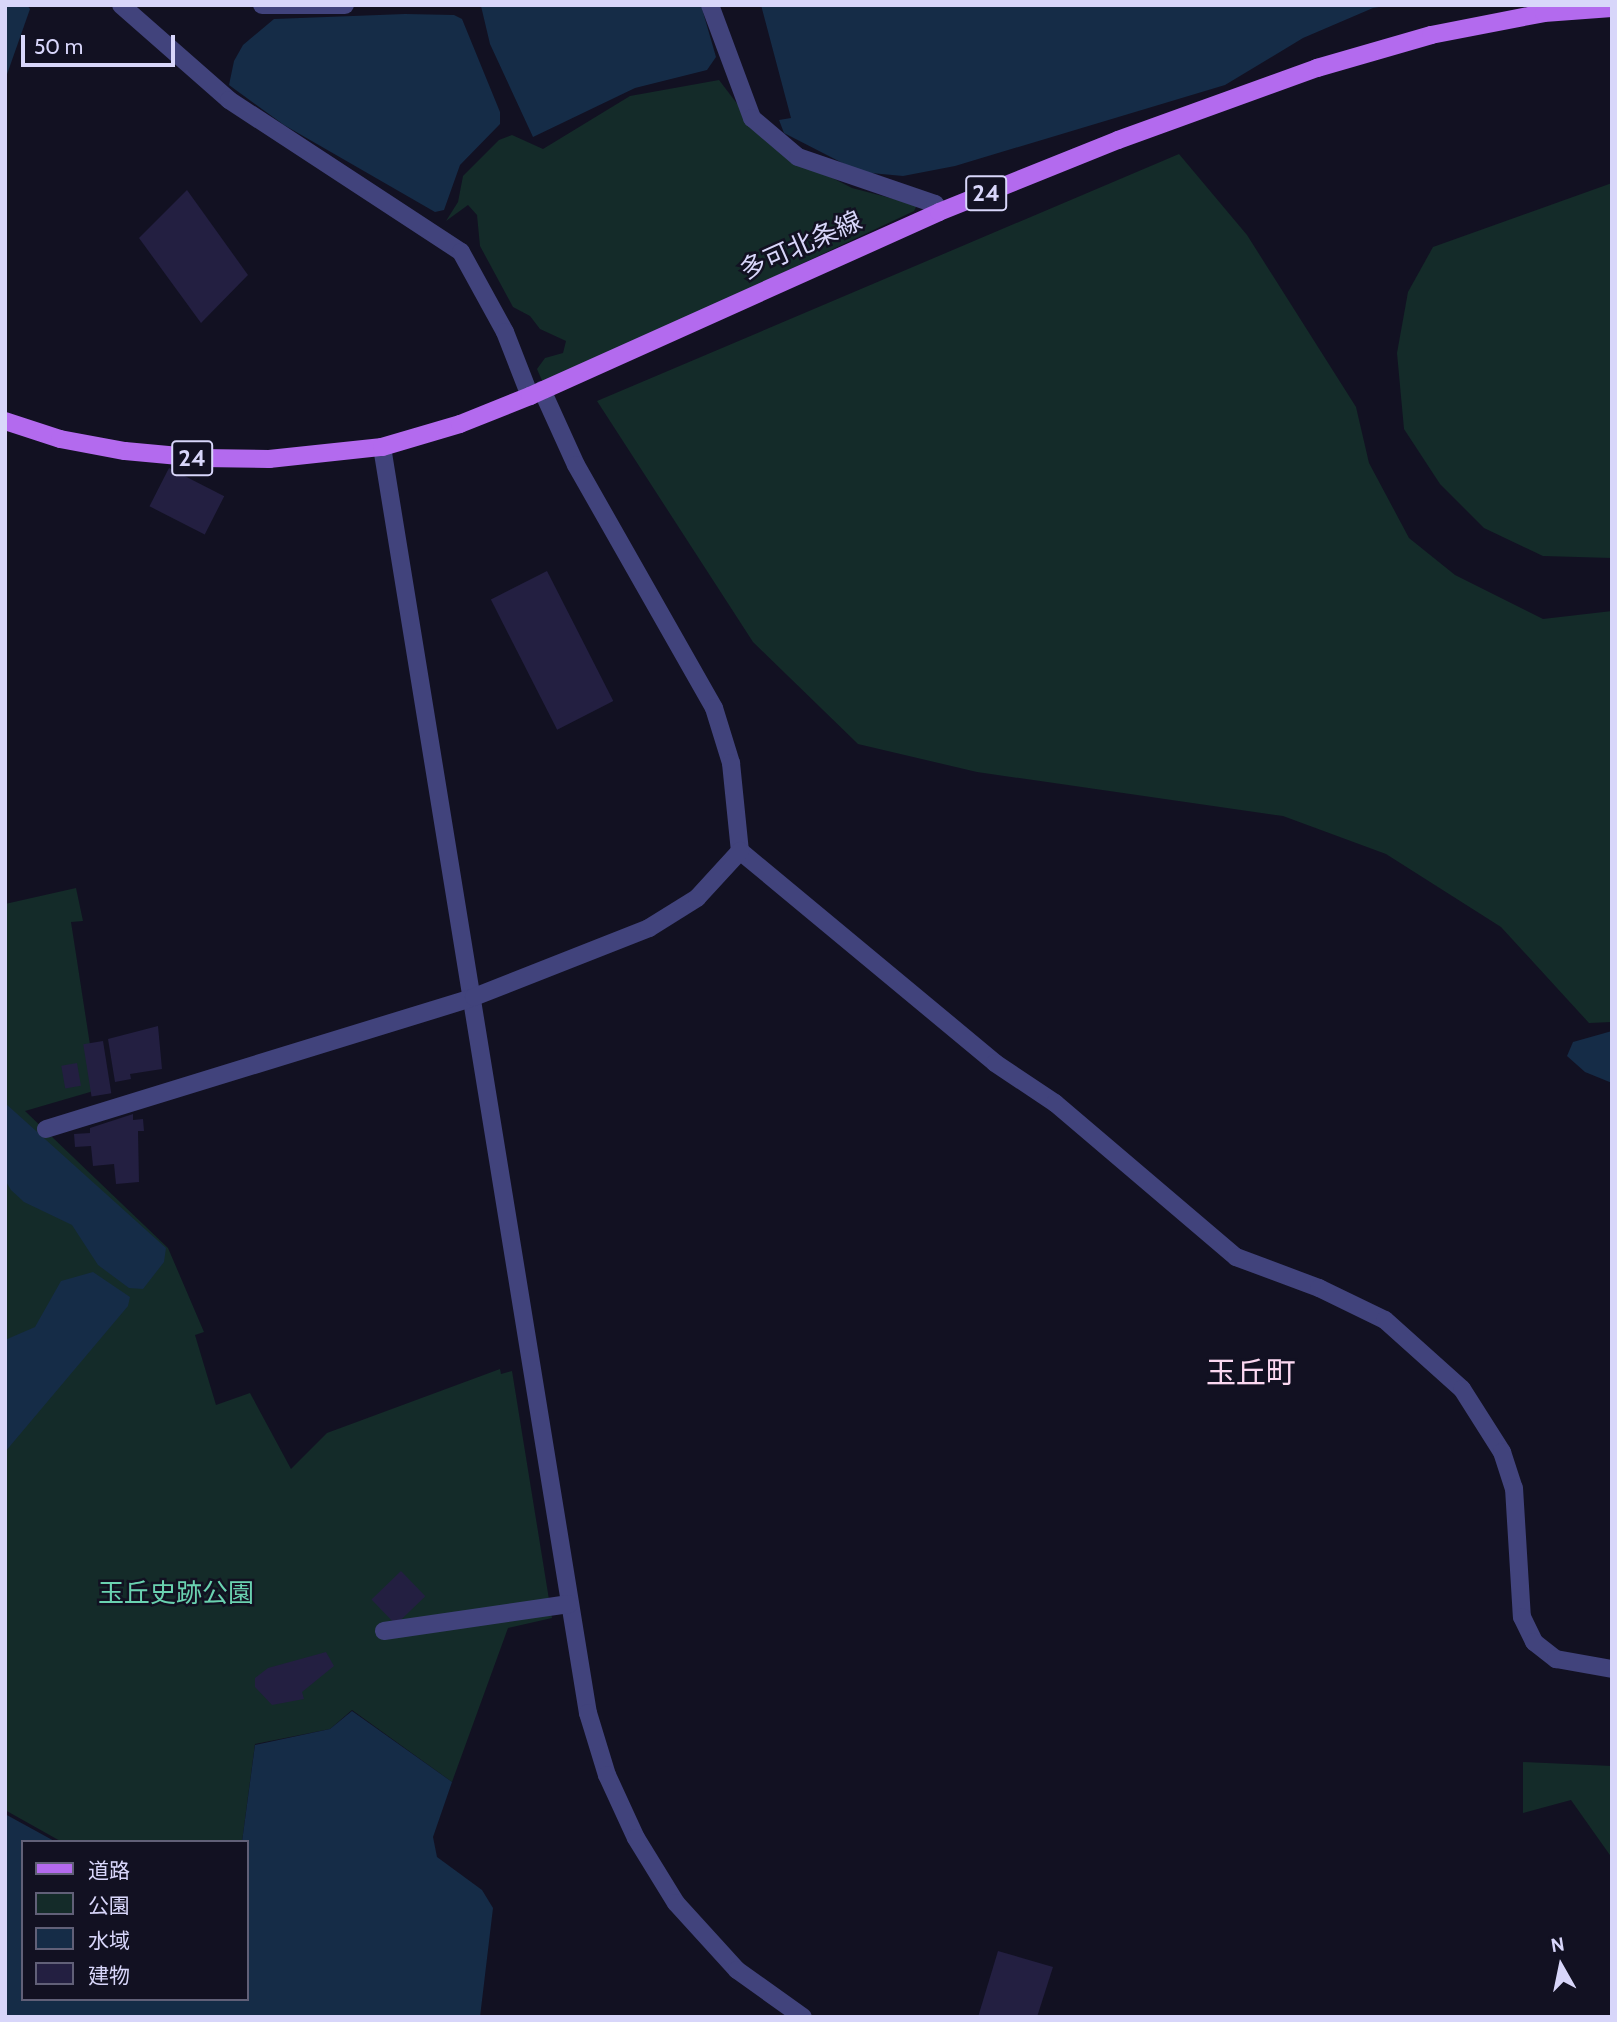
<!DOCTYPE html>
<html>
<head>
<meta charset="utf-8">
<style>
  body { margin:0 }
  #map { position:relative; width:1617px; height:2022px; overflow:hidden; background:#121122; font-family:Cabin,"Noto Sans JP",sans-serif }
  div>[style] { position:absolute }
  .green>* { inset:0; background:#142b29 }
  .water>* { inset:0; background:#152c47 }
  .building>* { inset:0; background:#231f41; transform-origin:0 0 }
  .minor>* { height:18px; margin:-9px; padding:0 9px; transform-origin:9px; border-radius:9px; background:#41437c }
  .major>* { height:18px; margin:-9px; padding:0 9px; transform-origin:9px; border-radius:9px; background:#b36aee }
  span { translate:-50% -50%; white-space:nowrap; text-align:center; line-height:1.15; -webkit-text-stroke:5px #121122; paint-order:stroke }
  .shield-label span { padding:2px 5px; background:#121122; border:2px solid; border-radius:5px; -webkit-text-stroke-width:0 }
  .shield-label { font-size:24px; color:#d8d6fa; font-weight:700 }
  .street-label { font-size:26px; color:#d8d6fa }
  .park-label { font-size:26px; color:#6ad2b0 }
  .quarter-label { font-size:30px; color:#fbd8f1 }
  .frame { position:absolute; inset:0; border:7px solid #d8d6fa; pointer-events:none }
  .legend { position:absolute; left:21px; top:1840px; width:228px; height:161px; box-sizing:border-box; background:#121122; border:2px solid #616078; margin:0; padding:9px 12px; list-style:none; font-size:21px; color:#d8d6fa }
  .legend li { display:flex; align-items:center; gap:14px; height:35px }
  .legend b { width:35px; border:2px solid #616078 }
  .north { position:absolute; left:1526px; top:1931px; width:70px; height:70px; -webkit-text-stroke:5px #121122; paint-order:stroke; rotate:351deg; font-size:19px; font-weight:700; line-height:28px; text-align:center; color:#d8d6fa }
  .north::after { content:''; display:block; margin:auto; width:24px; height:32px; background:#d8d6fa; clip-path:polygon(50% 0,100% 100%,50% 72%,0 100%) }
  .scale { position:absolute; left:21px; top:35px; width:154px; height:32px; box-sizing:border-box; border:4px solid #d8d6fa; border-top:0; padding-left:9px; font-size:21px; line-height:24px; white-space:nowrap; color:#d8d6fa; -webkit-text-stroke:5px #121122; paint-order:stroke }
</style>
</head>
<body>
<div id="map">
  <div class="green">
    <div style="clip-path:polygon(719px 80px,745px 114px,813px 168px,852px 188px,917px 205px,914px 211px,544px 385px,537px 369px,545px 358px,563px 353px,566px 341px,540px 329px,530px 316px,513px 307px,480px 246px,477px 215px,468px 205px,446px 221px,458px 202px,463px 176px,499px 140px,512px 135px,543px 149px,630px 96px)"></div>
    <div style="clip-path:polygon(1179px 154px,1247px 235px,1356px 407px,1369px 463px,1409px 538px,1455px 575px,1543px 619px,1612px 611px,1612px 1022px,1589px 1023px,1501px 927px,1386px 854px,1283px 816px,977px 772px,858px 744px,753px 642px,597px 401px)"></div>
    <div style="clip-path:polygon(1612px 183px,1612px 558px,1543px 556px,1484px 528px,1440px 484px,1404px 429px,1397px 353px,1408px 292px,1433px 247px)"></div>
    <div style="clip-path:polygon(76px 888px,83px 921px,71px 922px,97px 1090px,25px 1111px,168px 1248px,204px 1332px,195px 1335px,216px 1405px,250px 1393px,291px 1469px,327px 1433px,500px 1369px,501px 1374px,512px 1371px,552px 1618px,508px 1628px,452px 1782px,352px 1710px,330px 1729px,255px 1744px,242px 1842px,62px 1842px,5px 1810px,5px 904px)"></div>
    <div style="clip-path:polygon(1523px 1762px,1612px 1766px,1612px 1858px,1571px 1800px,1523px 1813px)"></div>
  </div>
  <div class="water">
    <div style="clip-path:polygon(5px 5px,27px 5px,30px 9px,5px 80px)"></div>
    <div style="clip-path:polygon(701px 5px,716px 57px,707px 70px,635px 88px,533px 137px,490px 44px,481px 6px)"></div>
    <div style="clip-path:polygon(761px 5px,1391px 5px,1373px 8px,1303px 38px,1225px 85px,955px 166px,903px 176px,860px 172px,784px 133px,779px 120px,791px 118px)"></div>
    <div style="clip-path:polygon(405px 14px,454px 15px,462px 19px,500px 112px,500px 124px,460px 165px,444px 210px,435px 212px,284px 125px,229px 85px,234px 61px,243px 45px,274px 19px)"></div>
    <div style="clip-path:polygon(1612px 1031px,1612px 1083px,1585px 1072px,1567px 1056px,1573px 1042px)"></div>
    <div style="clip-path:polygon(5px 1103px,166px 1248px,164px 1262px,143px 1289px,129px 1288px,98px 1265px,72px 1225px,24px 1202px,11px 1190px,5px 1180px)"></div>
    <div style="clip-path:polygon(93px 1272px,130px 1297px,128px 1306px,5px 1452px,5px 1340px,35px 1327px,61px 1281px)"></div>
    <div style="clip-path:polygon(352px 1711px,452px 1782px,433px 1837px,437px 1857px,482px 1890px,493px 1908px,480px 2017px,5px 2017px,5px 1814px,56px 1842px,23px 1842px,23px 1999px,247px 1999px,247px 1842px,242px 1842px,255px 1745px,330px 1729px)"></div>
  </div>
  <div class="building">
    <div style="clip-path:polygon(187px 190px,248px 275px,201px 323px,139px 238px)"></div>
    <div style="left:169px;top:468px;width:62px;height:43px;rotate:27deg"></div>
    <div style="left:547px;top:571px;width:146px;height:63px;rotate:63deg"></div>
    <div style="clip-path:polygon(158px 1026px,162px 1069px,130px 1074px,131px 1079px,115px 1082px,108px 1039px)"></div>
    <div style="left:103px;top:1041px;width:53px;height:20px;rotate:81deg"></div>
    <div style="left:77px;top:1063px;width:23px;height:16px;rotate:80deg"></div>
    <div style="clip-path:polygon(133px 1114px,133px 1120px,143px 1119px,144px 1131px,138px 1131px,139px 1182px,116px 1184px,114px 1164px,93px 1166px,91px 1146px,75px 1147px,74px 1134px,90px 1133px,90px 1128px)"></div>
    <div style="left:401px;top:1571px;width:35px;height:41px;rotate:46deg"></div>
    <div style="clip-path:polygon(326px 1652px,334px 1666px,302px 1692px,304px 1699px,272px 1705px,255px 1687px,255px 1678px,268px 1668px)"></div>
    <div style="clip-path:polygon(998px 1951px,1053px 1967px,1037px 2017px,978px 2017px)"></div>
  </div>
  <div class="minor">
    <div style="left:121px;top:5px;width:144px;rotate:41.3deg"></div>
    <div style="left:229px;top:100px;width:277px;rotate:33.2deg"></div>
    <div style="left:461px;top:252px;width:91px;rotate:61.2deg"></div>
    <div style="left:505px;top:332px;width:69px;rotate:68.7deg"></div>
    <div style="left:262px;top:5px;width:83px"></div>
    <div style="left:710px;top:5px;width:121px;rotate:69.6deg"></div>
    <div style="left:752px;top:118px;width:60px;rotate:40.3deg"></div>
    <div style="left:798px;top:157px;width:145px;rotate:18.9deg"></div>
    <div style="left:935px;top:204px;width:9px;rotate:63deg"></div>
    <div style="left:542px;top:390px;width:82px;rotate:65.6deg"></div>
    <div style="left:576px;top:465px;width:279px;rotate:60.4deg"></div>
    <div style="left:714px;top:708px;width:58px;rotate:72.8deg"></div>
    <div style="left:731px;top:763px;width:88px;rotate:84.2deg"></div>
    <div style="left:740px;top:851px;width:332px;rotate:39.7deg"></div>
    <div style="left:995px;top:1063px;width:72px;rotate:33.7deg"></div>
    <div style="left:1055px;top:1103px;width:238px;rotate:40.4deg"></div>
    <div style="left:1236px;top:1257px;width:89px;rotate:20.5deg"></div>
    <div style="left:1319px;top:1288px;width:73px;rotate:25.9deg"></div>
    <div style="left:1385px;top:1320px;width:103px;rotate:41.9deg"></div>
    <div style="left:1462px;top:1389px;width:75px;rotate:57.6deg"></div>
    <div style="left:1502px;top:1452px;width:38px;rotate:72deg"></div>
    <div style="left:1514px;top:1488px;width:129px;rotate:86.5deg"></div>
    <div style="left:1522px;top:1617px;width:28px;rotate:64deg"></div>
    <div style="left:1534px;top:1642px;width:28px;rotate:38deg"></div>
    <div style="left:1556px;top:1659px;width:57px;rotate:10.1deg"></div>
    <div style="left:382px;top:447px;width:1283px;rotate:80.76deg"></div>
    <div style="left:588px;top:1713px;width:65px;rotate:73deg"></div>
    <div style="left:607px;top:1775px;width:69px;rotate:65.3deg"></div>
    <div style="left:636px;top:1838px;width:76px;rotate:58.4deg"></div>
    <div style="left:676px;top:1903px;width:91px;rotate:47.7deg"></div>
    <div style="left:737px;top:1970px;width:81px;rotate:35.5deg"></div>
    <div style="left:46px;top:1129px;width:448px;rotate:-17.1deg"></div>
    <div style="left:474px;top:997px;width:188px;rotate:-21.5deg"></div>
    <div style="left:649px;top:928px;width:57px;rotate:-32deg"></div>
    <div style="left:697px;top:898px;width:64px;rotate:-47.5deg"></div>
    <div style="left:384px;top:1631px;width:187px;rotate:-8.3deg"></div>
  </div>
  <div class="major">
    <div style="left:5px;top:421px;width:58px;rotate:18.1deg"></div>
    <div style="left:60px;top:439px;width:66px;rotate:10.5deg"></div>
    <div style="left:125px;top:451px;width:76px;rotate:5.3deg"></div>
    <div style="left:201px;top:458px;width:68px;rotate:0.8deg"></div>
    <div style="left:269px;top:459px;width:114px;rotate:-6.1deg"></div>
    <div style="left:382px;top:447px;width:81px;rotate:-16.4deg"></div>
    <div style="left:460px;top:424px;width:75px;rotate:-21.8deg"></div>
    <div style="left:530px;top:396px;width:448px;rotate:-24.2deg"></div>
    <div style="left:939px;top:212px;width:193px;rotate:-21.9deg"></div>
    <div style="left:1118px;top:140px;width:212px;rotate:-19.9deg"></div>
    <div style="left:1317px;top:68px;width:119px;rotate:-16.1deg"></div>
    <div style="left:1431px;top:35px;width:115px;rotate:-11deg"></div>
    <div style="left:1544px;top:13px;width:68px;rotate:-4.2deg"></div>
  </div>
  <div class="shield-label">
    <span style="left:986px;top:193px">24</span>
    <span style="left:192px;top:458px">24</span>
  </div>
  <div class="street-label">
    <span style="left:801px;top:246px;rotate:-24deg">多可北条線</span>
  </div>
  <div class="park-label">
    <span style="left:176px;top:1594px">玉丘史跡公園</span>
  </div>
  <div class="quarter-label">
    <span style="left:1251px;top:1373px">玉丘町</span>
  </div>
  <div class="frame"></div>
  <ul class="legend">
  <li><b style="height:9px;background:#b36aee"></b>道路</li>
  <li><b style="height:19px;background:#142b29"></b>公園</li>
  <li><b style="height:19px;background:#152c47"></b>水域</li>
  <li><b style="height:19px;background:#231f41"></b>建物</li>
  </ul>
  <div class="north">N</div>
  <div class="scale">50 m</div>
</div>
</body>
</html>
